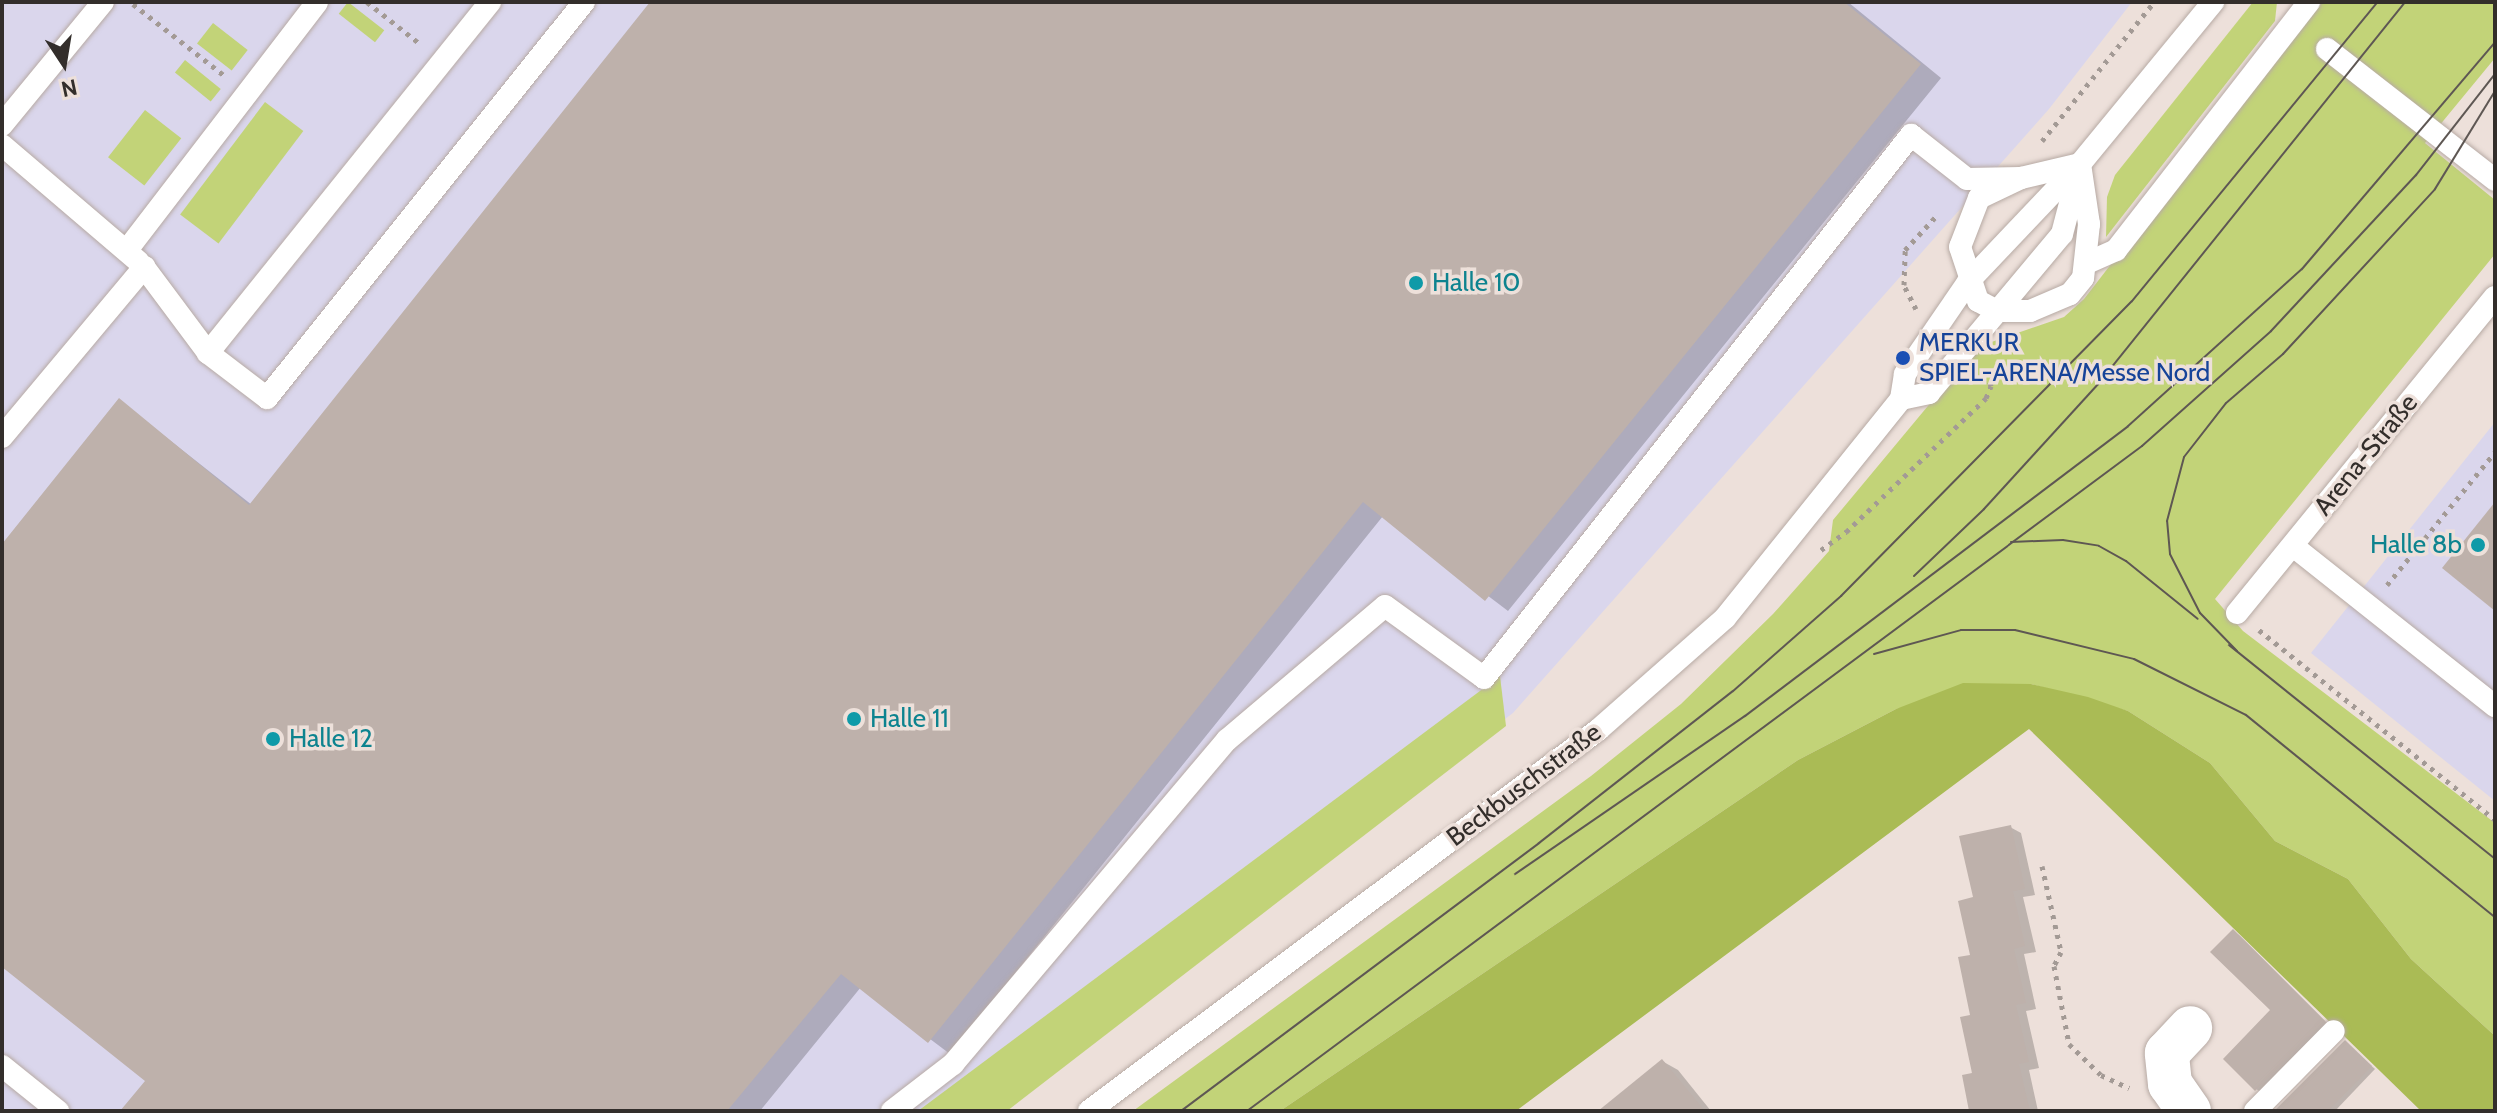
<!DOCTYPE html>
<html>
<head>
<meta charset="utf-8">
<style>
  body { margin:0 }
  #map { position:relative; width:2497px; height:1113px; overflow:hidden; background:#ede0da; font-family:Cabin,sans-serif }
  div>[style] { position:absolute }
  .commercial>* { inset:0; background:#dad6ec }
  .green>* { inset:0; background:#c2d378; transform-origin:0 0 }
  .forest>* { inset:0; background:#ab5 }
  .shadow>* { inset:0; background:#0003 }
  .building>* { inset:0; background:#beb1ab }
  .path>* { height:5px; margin-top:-2.5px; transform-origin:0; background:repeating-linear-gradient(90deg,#a39a95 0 4px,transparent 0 10px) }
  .roads { filter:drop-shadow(0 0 2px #b7aaa4) drop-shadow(0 0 2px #b7aaa4) }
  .lane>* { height:22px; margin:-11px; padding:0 11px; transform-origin:11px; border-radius:11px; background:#fff }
  .street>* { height:44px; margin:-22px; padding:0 22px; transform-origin:22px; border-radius:22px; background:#fff }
  .tram>* { height:2px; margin:-1px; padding:0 1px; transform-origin:1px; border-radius:1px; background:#5e5753 }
  .dots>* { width:22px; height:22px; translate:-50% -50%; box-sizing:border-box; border:4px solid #ede0da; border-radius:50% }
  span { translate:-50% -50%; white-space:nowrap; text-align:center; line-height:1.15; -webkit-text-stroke:7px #ede0da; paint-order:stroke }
  .culture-label { font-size:26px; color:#0d838f }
  .left { translate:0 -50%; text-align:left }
  .right { translate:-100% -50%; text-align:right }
  .transit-label { font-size:26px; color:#164399 }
  .street-label { font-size:26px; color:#332e2b }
  .frame { position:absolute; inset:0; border:4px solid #332e2b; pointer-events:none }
  .north { position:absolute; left:24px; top:24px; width:80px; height:80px; -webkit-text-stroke:6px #ede0da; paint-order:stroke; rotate:168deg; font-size:22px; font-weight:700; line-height:32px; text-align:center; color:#332e2b }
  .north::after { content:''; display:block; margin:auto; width:28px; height:36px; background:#332e2b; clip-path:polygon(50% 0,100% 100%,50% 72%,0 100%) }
</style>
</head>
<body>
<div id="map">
  <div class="commercial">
    <div style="clip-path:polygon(2px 2px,2132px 2px,2049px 109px,1513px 713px,983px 1111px,2px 1111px)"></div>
    <div style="clip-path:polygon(2495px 422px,2495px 801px,2311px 653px)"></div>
  </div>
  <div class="green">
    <div style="left:348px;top:2px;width:46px;height:15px;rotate:38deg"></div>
    <div style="clip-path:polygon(2253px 2px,2277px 2px,2275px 21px,2106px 237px,2107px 197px,2115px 175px)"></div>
    <div style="clip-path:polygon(2323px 2px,2495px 2px,2495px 58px,2425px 143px,2495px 200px,2495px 254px,2215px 599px,2243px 631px,2495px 823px,2495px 1036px,2411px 959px,2348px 879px,2275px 841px,2210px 763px,2128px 711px,2031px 684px,1896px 709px,1798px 760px,1280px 1111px,1133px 1111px,1591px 776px,1681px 704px,1773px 614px,1829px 551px,1833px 520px,1977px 347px,2064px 317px,2084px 299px,2288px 36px)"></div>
    <div style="left:213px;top:23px;width:44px;height:26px;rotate:38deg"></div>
    <div style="left:185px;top:60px;width:46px;height:16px;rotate:39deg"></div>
    <div style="left:265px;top:102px;width:48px;height:141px;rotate:37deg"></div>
    <div style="left:145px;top:110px;width:46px;height:60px;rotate:38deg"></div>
    <div style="clip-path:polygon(1500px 676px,1506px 726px,1007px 1111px,918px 1111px)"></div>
  </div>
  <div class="forest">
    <div style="clip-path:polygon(1963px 683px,2031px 684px,2088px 697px,2128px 711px,2210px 763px,2275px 841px,2348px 879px,2411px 959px,2495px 1036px,2495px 1111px,2421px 1111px,2029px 729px,1516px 1111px,1280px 1111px,1798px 760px,1896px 709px)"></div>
  </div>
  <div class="shadow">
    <div style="clip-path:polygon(652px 2px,1848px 2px,1941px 78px,1508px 611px,1383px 516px,950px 1054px,861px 987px,760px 1111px,123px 1111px,147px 1080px,2px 964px,2px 547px,120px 401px,252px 505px)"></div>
    <div style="clip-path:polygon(2010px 827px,2021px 833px,2035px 895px,2023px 897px,2036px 952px,2024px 954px,2036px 1009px,2026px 1011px,2039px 1068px,2029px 1070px,2038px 1111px,1971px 1111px,1976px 899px)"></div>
    <div style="clip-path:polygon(2238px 934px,2328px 1024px,2261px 1092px,2256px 1089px,2272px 1010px)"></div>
    <div style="clip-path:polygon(2345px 1042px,2375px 1069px,2335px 1111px,2279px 1111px)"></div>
    <div style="clip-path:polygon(1662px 1061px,1678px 1070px,1711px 1111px,1614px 1111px)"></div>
  </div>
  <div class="building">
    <div style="clip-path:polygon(650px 2px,1844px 2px,1921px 64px,1485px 601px,1363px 502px,928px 1043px,841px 974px,727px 1111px,120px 1111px,145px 1081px,2px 967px,2px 544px,119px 398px,249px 505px)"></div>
    <div style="clip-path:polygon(2495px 502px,2495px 611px,2442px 568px)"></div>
    <div style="clip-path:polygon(2011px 825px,2025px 889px,2013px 891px,2025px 946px,2014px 949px,2026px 1003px,2016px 1005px,2029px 1062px,2019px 1064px,2030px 1111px,1969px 1111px,1962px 1075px,1972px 1073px,1960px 1017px,1970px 1015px,1958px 957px,1970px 955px,1958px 901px,1973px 897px,1959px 836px)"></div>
    <div style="clip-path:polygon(2233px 929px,2325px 1021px,2255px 1091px,2223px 1059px,2270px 1010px,2210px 952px)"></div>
    <div style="clip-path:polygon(2345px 1040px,2372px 1066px,2328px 1111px,2275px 1110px)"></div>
    <div style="clip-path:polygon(1662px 1059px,1705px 1111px,1598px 1111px)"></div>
  </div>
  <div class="path">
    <div style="left:367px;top:2px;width:66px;rotate:38.3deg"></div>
    <div style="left:133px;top:4px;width:118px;rotate:38.1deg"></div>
    <div style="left:2042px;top:141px;width:179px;rotate:-51.1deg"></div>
    <div style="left:1916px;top:309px;width:27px;rotate:-117deg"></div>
    <div style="left:1904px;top:285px;width:35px;rotate:-88deg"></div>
    <div style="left:1905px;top:250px;width:50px;rotate:-47.4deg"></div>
    <div style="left:1821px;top:550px;width:31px;rotate:-36deg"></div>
    <div style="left:1846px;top:532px;width:194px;rotate:-43.7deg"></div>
    <div style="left:1986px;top:398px;width:13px;rotate:-67deg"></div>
    <div style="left:1991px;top:386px;width:16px;rotate:-105deg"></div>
    <div style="left:2387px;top:585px;width:171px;rotate:-50.9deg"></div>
    <div style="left:2259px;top:630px;width:303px;rotate:38.8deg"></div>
    <div style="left:2042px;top:866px;width:88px;rotate:77.5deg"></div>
    <div style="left:2061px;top:952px;width:16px;rotate:117deg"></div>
    <div style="left:2054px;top:966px;width:79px;rotate:79.1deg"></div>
    <div style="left:2069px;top:1044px;width:45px;rotate:44.1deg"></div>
    <div style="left:2101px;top:1075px;width:31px;rotate:25deg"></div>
  </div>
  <div class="roads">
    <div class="lane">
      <div style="left:2327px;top:49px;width:213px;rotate:37.9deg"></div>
      <div style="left:2px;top:125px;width:159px;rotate:-50.6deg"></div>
      <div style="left:2px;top:145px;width:179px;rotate:40.5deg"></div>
      <div style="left:2080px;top:164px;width:61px;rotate:81.5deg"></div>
      <div style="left:2089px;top:224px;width:54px;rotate:96.3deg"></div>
      <div style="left:2083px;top:278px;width:21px;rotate:129deg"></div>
      <div style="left:2070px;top:294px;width:43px;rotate:157deg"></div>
      <div style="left:2030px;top:311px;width:33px;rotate:180deg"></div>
      <div style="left:1997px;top:311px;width:21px;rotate:-152deg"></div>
      <div style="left:1978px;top:301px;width:57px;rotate:-108.4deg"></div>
      <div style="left:1960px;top:247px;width:53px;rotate:-68.8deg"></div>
      <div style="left:1979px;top:198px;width:47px;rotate:-25.5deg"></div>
      <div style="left:2021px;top:178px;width:61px;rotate:-13.3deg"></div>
      <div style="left:127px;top:250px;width:312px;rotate:-52.5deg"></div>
      <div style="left:2087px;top:263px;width:32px;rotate:-24deg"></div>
      <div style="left:2116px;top:250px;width:314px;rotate:-52.1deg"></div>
      <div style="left:208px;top:353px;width:74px;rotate:37.3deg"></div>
      <div style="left:267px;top:398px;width:507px;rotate:-51.32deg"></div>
      <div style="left:1901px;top:399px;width:29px;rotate:-12deg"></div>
      <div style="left:1929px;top:393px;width:207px;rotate:-50.1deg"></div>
      <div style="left:2062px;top:234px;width:67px;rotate:-75.3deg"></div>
      <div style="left:2px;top:437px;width:222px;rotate:-50.1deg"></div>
      <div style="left:144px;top:267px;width:107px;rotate:53.3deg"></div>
      <div style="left:208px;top:353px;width:450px;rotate:-51.2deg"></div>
      <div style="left:2293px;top:546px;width:258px;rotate:38.4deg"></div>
      <div style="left:2237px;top:613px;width:408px;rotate:-50.8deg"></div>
      <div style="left:2px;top:1066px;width:72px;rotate:38.8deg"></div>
      <div style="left:892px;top:1111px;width:77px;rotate:-37.6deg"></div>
      <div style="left:953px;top:1064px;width:424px;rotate:-49.8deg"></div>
      <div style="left:1227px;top:740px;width:207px;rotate:-40.3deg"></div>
      <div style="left:1385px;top:606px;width:122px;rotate:36deg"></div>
      <div style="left:1484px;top:678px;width:691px;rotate:-51.82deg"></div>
      <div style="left:1911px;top:135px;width:71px;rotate:38.2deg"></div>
      <div style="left:1967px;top:179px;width:54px;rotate:-1.1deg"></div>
      <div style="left:1089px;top:1111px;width:636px;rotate:-36.82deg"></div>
      <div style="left:1598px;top:730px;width:169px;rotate:-41.4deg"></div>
      <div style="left:1725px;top:618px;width:281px;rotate:-51.2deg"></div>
      <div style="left:1901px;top:399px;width:25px;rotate:-81deg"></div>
      <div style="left:1905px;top:374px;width:112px;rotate:-55.6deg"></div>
      <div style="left:1968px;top:282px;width:163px;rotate:-46.5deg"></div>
      <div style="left:2080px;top:164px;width:210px;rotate:-50.6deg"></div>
      <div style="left:2255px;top:1111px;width:112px;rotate:-45.4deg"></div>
    </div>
    <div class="street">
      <div style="left:2189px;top:1111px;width:33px;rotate:-125deg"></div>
      <div style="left:2170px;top:1084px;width:31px;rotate:-96deg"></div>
      <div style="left:2167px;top:1053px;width:34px;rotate:-47deg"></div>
    </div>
  </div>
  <div class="tram">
    <div style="left:2011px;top:542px;width:52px;rotate:-2.2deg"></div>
    <div style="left:2063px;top:540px;width:36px;rotate:9deg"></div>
    <div style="left:2099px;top:546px;width:31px;rotate:29deg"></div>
    <div style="left:2126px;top:561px;width:92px;rotate:38.9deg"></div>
    <div style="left:1914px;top:576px;width:97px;rotate:-43.7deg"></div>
    <div style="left:1984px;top:509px;width:169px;rotate:-47.6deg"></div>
    <div style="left:2098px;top:384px;width:490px;rotate:-51.2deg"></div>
    <div style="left:2229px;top:645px;width:341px;rotate:38.8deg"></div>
    <div style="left:2237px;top:651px;width:53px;rotate:-134.2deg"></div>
    <div style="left:2200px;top:613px;width:66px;rotate:-117deg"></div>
    <div style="left:2170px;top:554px;width:33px;rotate:-95deg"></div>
    <div style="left:2167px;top:521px;width:66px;rotate:-75.1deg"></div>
    <div style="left:2184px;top:457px;width:68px;rotate:-52.1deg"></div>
    <div style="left:2226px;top:403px;width:75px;rotate:-40.7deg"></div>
    <div style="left:2283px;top:354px;width:224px;rotate:-47.3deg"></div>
    <div style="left:2435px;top:189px;width:115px;rotate:-58.5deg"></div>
    <div style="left:1874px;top:654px;width:90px;rotate:-15.4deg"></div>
    <div style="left:1961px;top:630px;width:54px"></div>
    <div style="left:2015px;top:630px;width:122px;rotate:13.7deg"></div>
    <div style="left:2134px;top:659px;width:125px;rotate:26.6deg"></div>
    <div style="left:2246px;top:715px;width:321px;rotate:39.1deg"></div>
    <div style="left:1515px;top:874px;width:279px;rotate:-34.5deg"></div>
    <div style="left:1745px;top:716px;width:480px;rotate:-37.1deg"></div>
    <div style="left:2128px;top:426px;width:234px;rotate:-42.1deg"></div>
    <div style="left:2302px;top:269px;width:298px;rotate:-49.6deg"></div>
    <div style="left:1181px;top:1111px;width:447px;rotate:-36.8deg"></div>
    <div style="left:1539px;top:843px;width:246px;rotate:-38.1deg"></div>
    <div style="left:1733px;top:691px;width:144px;rotate:-41.3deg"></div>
    <div style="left:1841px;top:596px;width:414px;rotate:-45.4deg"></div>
    <div style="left:2132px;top:301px;width:387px;rotate:-50.6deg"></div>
    <div style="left:1247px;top:1111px;width:1115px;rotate:-36.61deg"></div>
    <div style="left:2142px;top:446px;width:173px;rotate:-41.7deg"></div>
    <div style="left:2271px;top:331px;width:213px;rotate:-47.1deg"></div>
    <div style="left:2416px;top:175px;width:128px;rotate:-52deg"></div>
  </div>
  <div class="dots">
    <div style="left:1416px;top:283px;background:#0f9aa8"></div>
    <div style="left:1903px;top:358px;background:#1a4fb4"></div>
    <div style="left:2478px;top:545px;background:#0f9aa8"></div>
    <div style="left:854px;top:719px;background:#0f9aa8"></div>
    <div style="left:273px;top:739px;background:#0f9aa8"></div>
  </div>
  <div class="culture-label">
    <span class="left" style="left:1432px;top:283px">Halle 10</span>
    <span class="right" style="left:2462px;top:545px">Halle 8b</span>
    <span class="left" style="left:870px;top:719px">Halle 11</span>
    <span class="left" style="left:289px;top:739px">Halle 12</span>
  </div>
  <div class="transit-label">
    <span class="left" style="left:1919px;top:358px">MERKUR<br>SPIEL-ARENA/Messe Nord</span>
  </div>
  <div class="street-label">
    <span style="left:2366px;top:455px;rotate:-51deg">Arena-Straße</span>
    <span style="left:1524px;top:785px;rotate:-37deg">Beckbuschstraße</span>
  </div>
  <div class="frame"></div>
  <div class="north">N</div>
</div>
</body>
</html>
